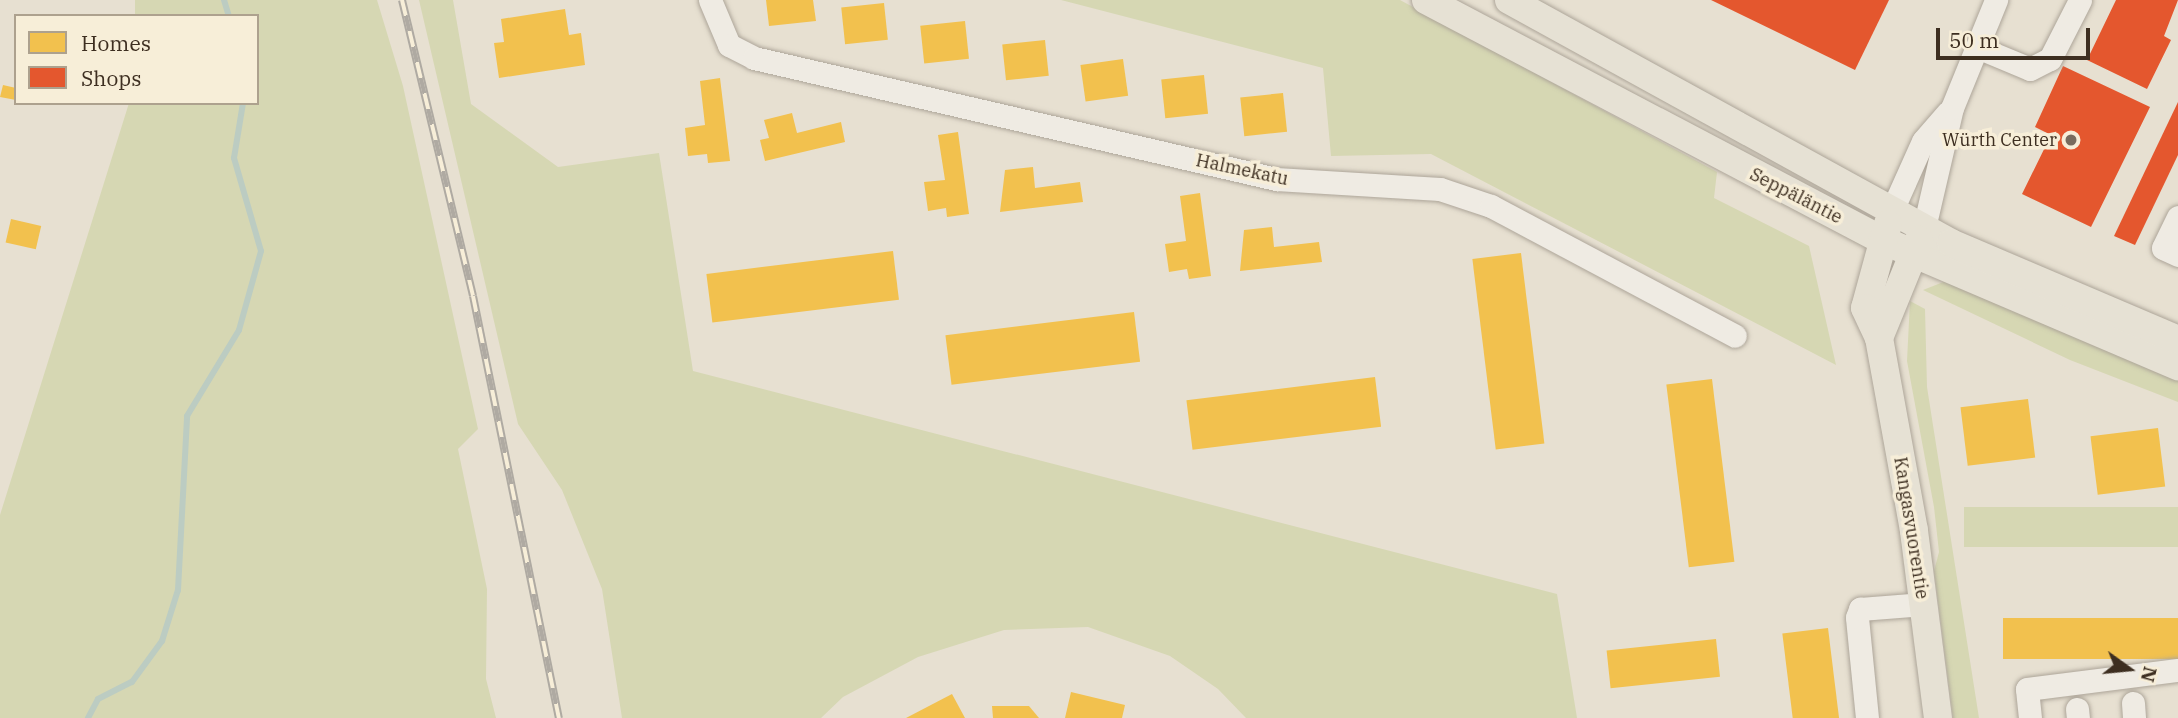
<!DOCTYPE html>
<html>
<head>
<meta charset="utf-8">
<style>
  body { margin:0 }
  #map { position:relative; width:2178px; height:718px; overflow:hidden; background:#e7e0d1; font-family:"IBM Plex Serif",serif }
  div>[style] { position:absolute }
  .green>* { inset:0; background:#d6d7b3; transform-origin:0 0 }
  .homes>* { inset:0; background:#f2c14e; transform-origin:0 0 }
  .shops>* { inset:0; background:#e4572e }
  .stream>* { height:6px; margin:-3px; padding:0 3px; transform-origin:3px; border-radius:3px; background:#bcccc2 }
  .roads { filter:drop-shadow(0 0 2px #ada599) drop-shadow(0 0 2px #ada599) }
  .minor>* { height:23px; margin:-11.5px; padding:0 11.5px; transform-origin:11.5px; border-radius:11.5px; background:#efebe3 }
  .major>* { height:28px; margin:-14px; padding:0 14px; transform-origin:14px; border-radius:14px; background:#e6e1d4 }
  .rail>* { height:8px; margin-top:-4px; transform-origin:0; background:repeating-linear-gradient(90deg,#f7eed8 0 16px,#afaaa2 0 32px); box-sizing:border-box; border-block:2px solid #afaaa2 }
  .dots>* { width:19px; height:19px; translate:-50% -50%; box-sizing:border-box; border:4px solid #f7eed8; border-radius:50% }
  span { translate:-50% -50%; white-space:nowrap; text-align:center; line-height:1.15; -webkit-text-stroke:7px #f7eed8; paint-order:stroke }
  .poi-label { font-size:18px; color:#3d2e20 }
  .right { translate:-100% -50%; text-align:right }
  .street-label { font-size:18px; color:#3d2e20 }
  .legend { position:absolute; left:14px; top:14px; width:245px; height:91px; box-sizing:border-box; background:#f7eed8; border:2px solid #ada18e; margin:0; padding:9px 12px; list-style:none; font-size:21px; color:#3d2e20 }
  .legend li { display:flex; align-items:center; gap:14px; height:35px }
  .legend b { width:35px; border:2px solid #ada18e }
  .north { position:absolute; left:2094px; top:634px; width:70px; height:70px; -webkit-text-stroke:5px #f7eed8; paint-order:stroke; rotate:105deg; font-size:19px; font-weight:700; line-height:28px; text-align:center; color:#3d2e20 }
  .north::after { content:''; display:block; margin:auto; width:24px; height:32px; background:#3d2e20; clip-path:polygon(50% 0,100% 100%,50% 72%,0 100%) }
  .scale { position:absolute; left:1936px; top:28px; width:154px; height:32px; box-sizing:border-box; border:4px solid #3d2e20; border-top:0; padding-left:9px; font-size:21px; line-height:24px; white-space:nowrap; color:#3d2e20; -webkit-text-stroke:5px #f7eed8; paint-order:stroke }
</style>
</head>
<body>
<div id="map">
  <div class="green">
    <div style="clip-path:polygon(135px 0,377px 0,403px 86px,478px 429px,458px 449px,487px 589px,486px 679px,496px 718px,0 718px,0 515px,129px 103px,257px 103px,257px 16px,135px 16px)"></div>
    <div style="clip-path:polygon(419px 0,453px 0,471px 104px,558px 167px,659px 153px,693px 371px,1557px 594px,1577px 718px,1246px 718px,1218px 689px,1170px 656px,1088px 627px,1004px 630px,918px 657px,843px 697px,821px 718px,622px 718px,602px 589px,562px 490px,518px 424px)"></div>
    <div style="clip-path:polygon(1061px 0,1400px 0,1717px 172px,1714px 198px,1809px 246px,1836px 365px,1431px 154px,1331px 156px,1323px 68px)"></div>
    <div style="clip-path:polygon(1951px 279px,2178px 375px,2178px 402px,2070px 360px,1923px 290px)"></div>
    <div style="clip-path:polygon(1910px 301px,1925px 309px,1927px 387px,1979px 718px,1953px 718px,1934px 571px,1939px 552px,1934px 507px,1907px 361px)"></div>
    <div style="left:2178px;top:507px;width:40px;height:214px;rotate:90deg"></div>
  </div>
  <div class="homes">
    <div style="clip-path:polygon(766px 0,813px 0,816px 21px,769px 26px)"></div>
    <div style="left:884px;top:3px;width:37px;height:43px;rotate:84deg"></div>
    <div style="clip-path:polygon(565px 9px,569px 35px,581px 33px,585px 65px,499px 78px,494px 43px,504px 42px,501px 19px)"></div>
    <div style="left:965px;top:21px;width:38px;height:45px;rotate:84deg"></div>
    <div style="left:1045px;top:40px;width:36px;height:43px;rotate:84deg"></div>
    <div style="left:1123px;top:59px;width:37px;height:43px;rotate:82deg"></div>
    <div style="left:1204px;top:75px;width:39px;height:43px;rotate:84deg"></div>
    <div style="clip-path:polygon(720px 78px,730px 161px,708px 163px,707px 154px,688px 156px,685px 128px,705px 125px,700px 81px)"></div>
    <div style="clip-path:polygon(3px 85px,16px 88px,16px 100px,0 97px)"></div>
    <div style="left:1283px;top:93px;width:39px;height:43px;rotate:84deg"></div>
    <div style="clip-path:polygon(792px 113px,797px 133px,841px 122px,845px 142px,765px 161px,760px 140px,769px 138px,764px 120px)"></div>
    <div style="clip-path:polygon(958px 132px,969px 214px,947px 217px,946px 208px,928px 211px,924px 182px,945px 180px,938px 135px)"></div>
    <div style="clip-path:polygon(1033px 167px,1035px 188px,1080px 182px,1083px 202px,1000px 212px,1005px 170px)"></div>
    <div style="clip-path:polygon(1200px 193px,1211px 276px,1189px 279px,1187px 269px,1169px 272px,1165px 244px,1186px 241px,1180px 196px)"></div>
    <div style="left:11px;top:219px;width:31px;height:24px;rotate:13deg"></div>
    <div style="clip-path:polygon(1272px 227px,1274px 247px,1319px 242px,1322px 262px,1240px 271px,1244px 230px)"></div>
    <div style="left:893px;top:251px;width:49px;height:188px;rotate:83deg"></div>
    <div style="left:1521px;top:253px;width:192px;height:49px;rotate:83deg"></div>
    <div style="left:1134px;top:312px;width:50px;height:190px;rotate:83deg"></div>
    <div style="left:1375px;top:377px;width:50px;height:190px;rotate:83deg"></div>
    <div style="left:1712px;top:379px;width:184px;height:46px;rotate:83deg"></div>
    <div style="left:2028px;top:399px;width:59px;height:68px;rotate:83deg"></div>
    <div style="left:2158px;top:428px;width:59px;height:68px;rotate:83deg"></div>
    <div style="left:2178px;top:618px;width:41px;height:175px;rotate:90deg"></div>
    <div style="left:1828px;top:628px;width:91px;height:46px;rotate:83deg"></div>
    <div style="left:1716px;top:639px;width:38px;height:110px;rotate:84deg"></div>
    <div style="clip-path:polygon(1071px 692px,1125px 705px,1122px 718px,1065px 718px)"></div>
    <div style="clip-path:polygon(952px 694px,965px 718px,906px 718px)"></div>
    <div style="clip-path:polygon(992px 706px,1029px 706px,1039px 718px,993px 718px)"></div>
  </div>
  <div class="shops">
    <div style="clip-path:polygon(1711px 0,1889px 0,1855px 70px)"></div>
    <div style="clip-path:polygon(2116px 0,2178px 0,2164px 36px,2171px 40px,2147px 89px,2087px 60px)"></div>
    <div style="clip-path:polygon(2063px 66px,2150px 107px,2091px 227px,2022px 194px,2051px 135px,2035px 127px)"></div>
    <div style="clip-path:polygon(2178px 102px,2178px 155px,2135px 245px,2114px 236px)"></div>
  </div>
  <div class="stream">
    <div style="left:224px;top:0;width:17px;rotate:73deg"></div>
    <div style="left:88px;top:718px;width:21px;rotate:-62deg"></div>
    <div style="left:98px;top:699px;width:38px;rotate:-27deg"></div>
    <div style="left:132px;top:682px;width:51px;rotate:-53.8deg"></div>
    <div style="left:162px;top:641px;width:53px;rotate:-72.6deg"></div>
    <div style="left:178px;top:590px;width:174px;rotate:-87deg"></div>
    <div style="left:187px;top:416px;width:100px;rotate:-58.8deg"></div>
    <div style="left:239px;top:330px;width:82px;rotate:-74.4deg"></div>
    <div style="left:261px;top:251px;width:97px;rotate:-106.2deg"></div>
    <div style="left:234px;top:158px;width:56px;rotate:-80.7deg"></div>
  </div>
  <div class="roads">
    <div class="minor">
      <div style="left:710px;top:0;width:49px;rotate:67.1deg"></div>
      <div style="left:729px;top:45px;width:28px;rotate:27deg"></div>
      <div style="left:754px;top:58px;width:536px;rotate:13.05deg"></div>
      <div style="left:1276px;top:179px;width:164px;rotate:3.5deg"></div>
      <div style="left:1440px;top:189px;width:54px;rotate:18.4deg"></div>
      <div style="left:1491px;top:206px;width:276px;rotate:28deg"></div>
      <div style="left:1977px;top:47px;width:57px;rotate:22.5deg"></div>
      <div style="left:2030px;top:69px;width:22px;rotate:-27deg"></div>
      <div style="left:2050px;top:59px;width:66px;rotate:-63deg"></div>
      <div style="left:1893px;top:208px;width:73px;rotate:-65.9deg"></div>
      <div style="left:1923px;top:141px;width:37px;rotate:-49deg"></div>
      <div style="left:2178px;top:217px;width:34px;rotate:116deg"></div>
      <div style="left:2163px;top:248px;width:17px;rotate:25deg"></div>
      <div style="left:1924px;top:228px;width:123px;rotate:-76.9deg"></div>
      <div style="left:1952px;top:108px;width:117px;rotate:-67.8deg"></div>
      <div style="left:2133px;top:703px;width:15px;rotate:86deg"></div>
      <div style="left:2077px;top:709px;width:9px;rotate:84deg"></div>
      <div style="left:1867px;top:718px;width:101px;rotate:-95.7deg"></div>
      <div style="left:1857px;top:617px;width:9px;rotate:-69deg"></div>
      <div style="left:1860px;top:609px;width:64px;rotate:-4.5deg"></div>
      <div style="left:2030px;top:718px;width:29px;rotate:-96deg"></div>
      <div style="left:2027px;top:689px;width:152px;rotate:-7.2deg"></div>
    </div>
    <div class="major">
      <div style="left:1426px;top:0;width:515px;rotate:27.76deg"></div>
      <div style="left:1882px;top:240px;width:322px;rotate:23.1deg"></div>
      <div style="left:1509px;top:0;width:504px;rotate:28.8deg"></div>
      <div style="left:1951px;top:243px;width:247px;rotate:23.1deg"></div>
      <div style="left:1888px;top:224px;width:87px;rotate:105.3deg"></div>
      <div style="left:1865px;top:308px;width:33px;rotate:65deg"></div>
      <div style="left:1879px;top:338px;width:196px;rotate:79.7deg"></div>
      <div style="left:1914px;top:531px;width:189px;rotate:82.7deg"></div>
      <div style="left:1879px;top:338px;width:106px;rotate:-67.8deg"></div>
    </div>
  </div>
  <div class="rail">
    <div style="left:402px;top:0;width:304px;rotate:76.5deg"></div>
    <div style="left:473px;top:296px;width:431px;rotate:78.5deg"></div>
  </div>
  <div class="dots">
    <div style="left:2071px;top:140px;background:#786c5e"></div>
  </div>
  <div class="poi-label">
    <span class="right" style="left:2057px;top:140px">Würth Center</span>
  </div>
  <div class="street-label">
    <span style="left:1242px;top:170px;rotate:12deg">Halmekatu</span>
    <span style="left:1796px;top:196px;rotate:27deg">Seppäläntie</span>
    <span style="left:1911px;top:528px;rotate:81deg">Kangasvuorentie</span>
  </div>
  <ul class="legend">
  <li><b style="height:19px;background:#f2c14e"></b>Homes</li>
  <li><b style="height:19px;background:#e4572e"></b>Shops</li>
  </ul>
  <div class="north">N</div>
  <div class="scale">50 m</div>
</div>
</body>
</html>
